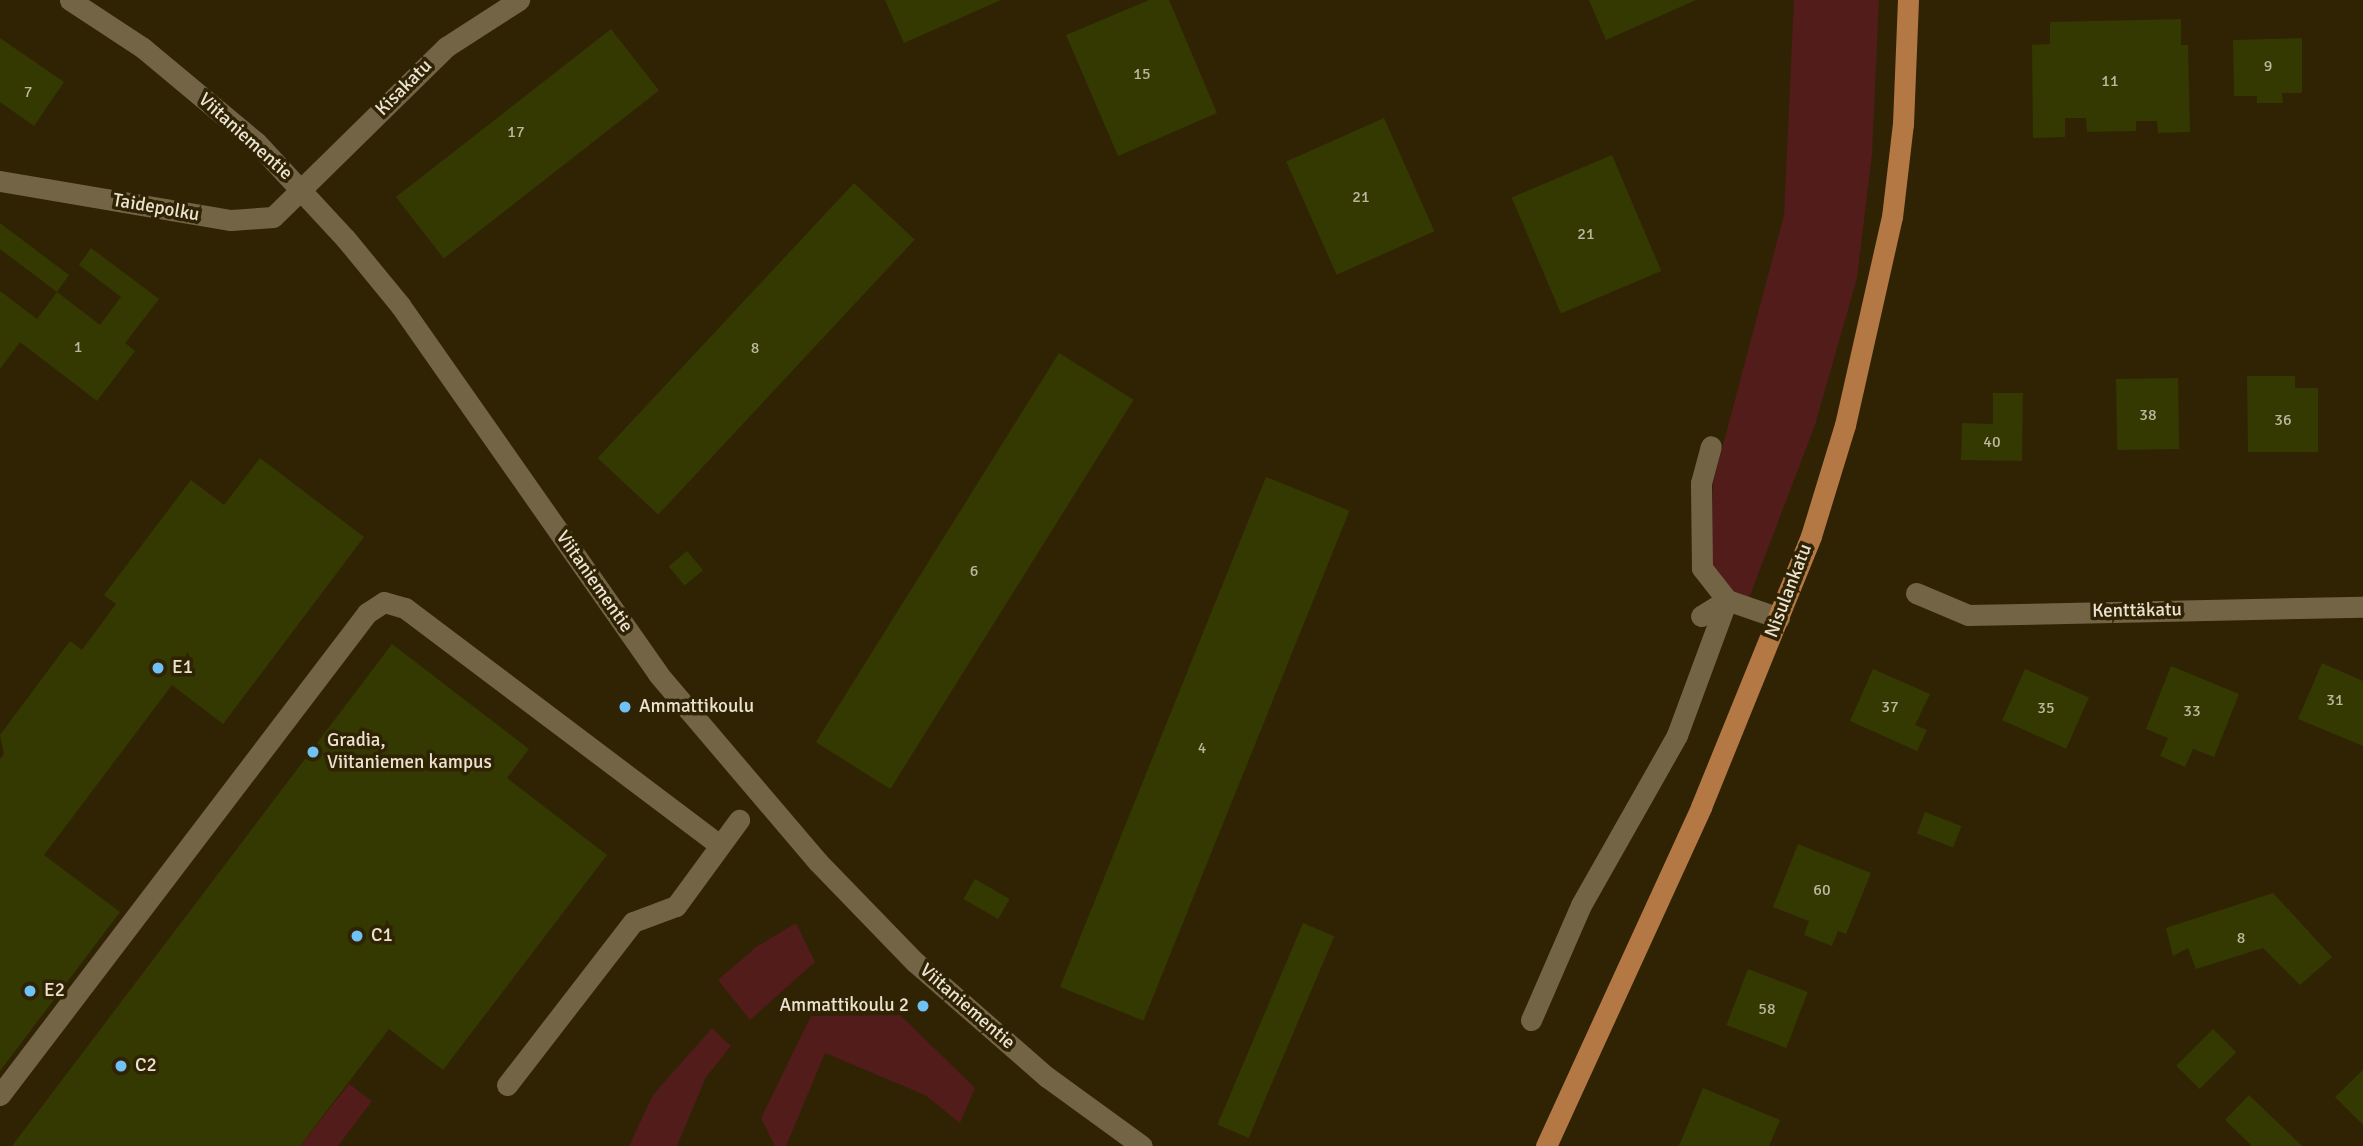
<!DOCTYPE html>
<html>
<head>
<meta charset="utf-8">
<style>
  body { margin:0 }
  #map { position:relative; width:2363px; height:1146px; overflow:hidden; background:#302304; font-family:Signika,sans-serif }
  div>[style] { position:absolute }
  .green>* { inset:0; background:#511c1a }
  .building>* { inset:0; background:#333900; transform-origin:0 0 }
  .minor>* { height:21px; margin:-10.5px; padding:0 10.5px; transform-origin:10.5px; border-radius:10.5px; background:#736445 }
  .major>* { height:21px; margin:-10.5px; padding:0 10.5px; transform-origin:10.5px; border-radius:10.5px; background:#b47844 }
  .dots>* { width:19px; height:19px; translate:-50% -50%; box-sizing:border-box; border:4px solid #302304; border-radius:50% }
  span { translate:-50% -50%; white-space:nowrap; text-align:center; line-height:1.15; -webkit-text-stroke:7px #302304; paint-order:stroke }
  .number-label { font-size:16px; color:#bdb89d }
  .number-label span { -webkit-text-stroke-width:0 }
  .street-label { font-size:19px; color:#ebe3d1 }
  .poi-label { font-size:19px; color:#ebe3d1 }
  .left { translate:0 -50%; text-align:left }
  .right { translate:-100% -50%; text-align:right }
</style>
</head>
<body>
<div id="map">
  <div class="green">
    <div style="clip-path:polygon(1794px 0,1879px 0,1872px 154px,1857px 278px,1815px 425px,1749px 598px,1733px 591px,1711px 564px,1713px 483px,1784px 215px)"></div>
    <div style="clip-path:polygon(796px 923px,815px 962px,750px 1020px,718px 980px,756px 947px)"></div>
    <div style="clip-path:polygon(900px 1015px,975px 1088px,960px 1123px,925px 1095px,825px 1053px,786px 1146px,775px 1146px,761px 1118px,811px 1016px)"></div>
    <div style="clip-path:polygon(712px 1028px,731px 1046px,706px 1077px,677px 1146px,629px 1146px,653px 1095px)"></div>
    <div style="clip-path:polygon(349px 1084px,372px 1101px,338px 1146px,300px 1146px)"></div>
  </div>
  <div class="building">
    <div style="clip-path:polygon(885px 0,1001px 0,904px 43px)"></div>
    <div style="clip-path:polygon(1149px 0,1169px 0,1217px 113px,1118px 156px,1066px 35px)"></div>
    <div style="clip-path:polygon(1589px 0,1696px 0,1606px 40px)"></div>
    <div style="clip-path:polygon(2181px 19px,2181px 45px,2188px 45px,2190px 132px,2158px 133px,2157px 121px,2136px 121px,2136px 131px,2087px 132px,2086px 118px,2065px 118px,2065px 137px,2033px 138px,2032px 45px,2050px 44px,2050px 22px)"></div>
    <div style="left:611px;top:29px;width:78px;height:273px;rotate:52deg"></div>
    <div style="clip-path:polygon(0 38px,64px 82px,34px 126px,0 102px)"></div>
    <div style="clip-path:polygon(2302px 38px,2302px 93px,2282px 93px,2283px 103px,2257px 103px,2257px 96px,2234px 96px,2233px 40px)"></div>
    <div style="left:1384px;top:118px;width:124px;height:107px;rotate:66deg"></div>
    <div style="left:1612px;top:155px;width:126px;height:109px;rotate:67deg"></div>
    <div style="left:854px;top:183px;width:83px;height:376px;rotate:43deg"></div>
    <div style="clip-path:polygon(0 223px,69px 275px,57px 292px,0 249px)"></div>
    <div style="clip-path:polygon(91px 248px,159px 299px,125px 343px,135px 351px,97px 401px,20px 342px,0 369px,0 291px,37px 319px,57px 292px,100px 325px,121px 297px,79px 265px)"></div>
    <div style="left:1059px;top:353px;width:88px;height:459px;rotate:32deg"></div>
    <div style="clip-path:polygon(2247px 376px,2295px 376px,2295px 388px,2318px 388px,2318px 452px,2248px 452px)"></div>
    <div style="left:2178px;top:378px;width:71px;height:62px;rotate:89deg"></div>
    <div style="clip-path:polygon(1993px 393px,2023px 393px,2022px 461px,1961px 460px,1962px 423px,1993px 424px)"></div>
    <div style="clip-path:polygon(260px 458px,364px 537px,223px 724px,172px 685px,44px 855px,120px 912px,0 1071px,0 759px,4px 754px,0 735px,70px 641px,82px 650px,116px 604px,104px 595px,191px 480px,224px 505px)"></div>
    <div style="left:1266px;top:477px;width:90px;height:550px;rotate:22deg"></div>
    <div style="left:687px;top:551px;width:25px;height:24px;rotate:50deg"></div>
    <div style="clip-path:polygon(392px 644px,529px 749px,507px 778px,607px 855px,443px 1070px,389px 1029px,300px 1146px,12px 1146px)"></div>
    <div style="clip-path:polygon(2322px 663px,2363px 681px,2363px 746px,2298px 719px)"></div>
    <div style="clip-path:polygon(2171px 666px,2239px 694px,2214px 757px,2193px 749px,2185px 767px,2160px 756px,2168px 738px,2146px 729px)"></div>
    <div style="clip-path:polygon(1873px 669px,1930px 694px,1915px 725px,1927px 730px,1917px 751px,1850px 721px)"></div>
    <div style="left:2025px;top:669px;width:70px;height:56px;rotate:24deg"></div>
    <div style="left:1925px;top:812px;width:39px;height:23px;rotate:21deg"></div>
    <div style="clip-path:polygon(1798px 844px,1871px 873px,1846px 934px,1838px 931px,1832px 946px,1804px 935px,1809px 921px,1773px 907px)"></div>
    <div style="left:975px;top:879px;width:40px;height:23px;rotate:30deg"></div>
    <div style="clip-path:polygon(2273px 893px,2332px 957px,2300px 985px,2263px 948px,2196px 969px,2188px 948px,2173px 956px,2166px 928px)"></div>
    <div style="left:1303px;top:923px;width:34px;height:219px;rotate:23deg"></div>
    <div style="left:1748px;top:969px;width:64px;height:60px;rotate:21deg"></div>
    <div style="left:2213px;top:1029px;width:33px;height:52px;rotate:45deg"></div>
    <div style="clip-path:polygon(2363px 1070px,2363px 1125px,2335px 1097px)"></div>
    <div style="clip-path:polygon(1703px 1088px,1780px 1120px,1769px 1146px,1679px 1146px)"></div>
    <div style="clip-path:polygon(2249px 1095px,2302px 1146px,2252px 1146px,2225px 1120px)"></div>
  </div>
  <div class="minor">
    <div style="left:70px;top:0;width:87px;rotate:33.3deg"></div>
    <div style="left:143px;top:48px;width:147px;rotate:39.8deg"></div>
    <div style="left:256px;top:142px;width:131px;rotate:47.2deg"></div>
    <div style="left:345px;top:238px;width:87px;rotate:50.6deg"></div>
    <div style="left:400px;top:305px;width:450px;rotate:55deg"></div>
    <div style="left:658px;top:674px;width:247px;rotate:49.6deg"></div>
    <div style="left:818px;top:862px;width:139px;rotate:45.9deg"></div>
    <div style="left:915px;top:962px;width:175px;rotate:41.1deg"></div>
    <div style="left:1047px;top:1077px;width:117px;rotate:36deg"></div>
    <div style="left:0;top:181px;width:234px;rotate:9.6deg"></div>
    <div style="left:231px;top:220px;width:42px;rotate:-4.1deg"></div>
    <div style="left:273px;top:217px;width:243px;rotate:-44.5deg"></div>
    <div style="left:446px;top:47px;width:87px;rotate:-32.8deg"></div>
    <div style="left:1916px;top:593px;width:56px;rotate:22.9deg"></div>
    <div style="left:1968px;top:615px;width:395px;rotate:-1.2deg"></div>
    <div style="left:1701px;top:616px;width:31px;rotate:-32deg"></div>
    <div style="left:1727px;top:600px;width:55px;rotate:19.1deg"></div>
    <div style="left:1531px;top:1020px;width:125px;rotate:-66.5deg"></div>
    <div style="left:1581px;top:905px;width:195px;rotate:-60.5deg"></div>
    <div style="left:1677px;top:735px;width:144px;rotate:-69.7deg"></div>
    <div style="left:1727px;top:600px;width:41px;rotate:-128deg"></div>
    <div style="left:1702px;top:568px;width:85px;rotate:-90.7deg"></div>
    <div style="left:1701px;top:483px;width:38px;rotate:-75deg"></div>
    <div style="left:507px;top:1085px;width:206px;rotate:-52.3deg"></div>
    <div style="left:633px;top:922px;width:46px;rotate:-20.4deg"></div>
    <div style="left:676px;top:906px;width:107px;rotate:-53.8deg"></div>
    <div style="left:0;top:1095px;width:606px;rotate:-52.71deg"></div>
    <div style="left:367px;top:613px;width:20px;rotate:-33deg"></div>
    <div style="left:384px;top:602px;width:22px;rotate:16deg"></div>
    <div style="left:405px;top:608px;width:394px;rotate:37deg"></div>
  </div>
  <div class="major">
    <div style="left:1546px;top:1146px;width:373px;rotate:-65.4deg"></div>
    <div style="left:1701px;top:807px;width:292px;rotate:-67.9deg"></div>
    <div style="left:1811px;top:536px;width:116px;rotate:-73deg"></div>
    <div style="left:1845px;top:425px;width:213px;rotate:-77.3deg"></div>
    <div style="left:1892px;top:217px;width:94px;rotate:-83.3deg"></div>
    <div style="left:1903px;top:124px;width:124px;rotate:-87.7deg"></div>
  </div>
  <div class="dots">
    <div style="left:158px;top:668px;background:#70c1f4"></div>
    <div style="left:625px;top:707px;background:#70c1f4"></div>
    <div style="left:313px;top:752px;background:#70c1f4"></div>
    <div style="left:357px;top:936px;background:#70c1f4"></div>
    <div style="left:30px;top:991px;background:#70c1f4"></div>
    <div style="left:923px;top:1006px;background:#70c1f4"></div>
    <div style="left:121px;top:1066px;background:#70c1f4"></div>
  </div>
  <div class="number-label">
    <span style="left:2268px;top:66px">9</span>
    <span style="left:1142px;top:74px">15</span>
    <span style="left:2110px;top:81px">11</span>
    <span style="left:28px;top:92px">7</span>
    <span style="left:516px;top:132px">17</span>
    <span style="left:1361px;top:197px">21</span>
    <span style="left:1586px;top:234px">21</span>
    <span style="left:78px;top:347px">1</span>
    <span style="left:755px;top:348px">8</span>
    <span style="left:2148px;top:415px">38</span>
    <span style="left:2283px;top:420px">36</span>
    <span style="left:1992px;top:442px">40</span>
    <span style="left:974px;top:571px">6</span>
    <span style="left:2335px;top:700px">31</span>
    <span style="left:1890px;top:707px">37</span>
    <span style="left:2046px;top:708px">35</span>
    <span style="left:2192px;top:711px">33</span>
    <span style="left:1202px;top:748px">4</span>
    <span style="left:1822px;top:890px">60</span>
    <span style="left:2241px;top:938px">8</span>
    <span style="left:1767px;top:1009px">58</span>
  </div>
  <div class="street-label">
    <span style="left:404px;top:88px;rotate:-45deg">Kisakatu</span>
    <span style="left:245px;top:137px;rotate:42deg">Viitaniementie</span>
    <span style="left:156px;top:208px;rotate:10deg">Taidepolku</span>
    <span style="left:594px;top:582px;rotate:55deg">Viitaniementie</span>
    <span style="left:1789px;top:591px;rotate:-69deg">Nisulankatu</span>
    <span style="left:2137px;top:611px;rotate:-1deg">Kenttäkatu</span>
    <span style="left:967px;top:1007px;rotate:41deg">Viitaniementie</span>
  </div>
  <div class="poi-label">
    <span class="left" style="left:172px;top:668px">E1</span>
    <span class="left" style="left:639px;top:707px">Ammattikoulu</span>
    <span class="left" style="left:327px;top:752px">Gradia,<br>Viitaniemen kampus</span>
    <span class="left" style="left:371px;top:936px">C1</span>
    <span class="left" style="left:44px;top:991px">E2</span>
    <span class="right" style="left:909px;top:1006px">Ammattikoulu 2</span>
    <span class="left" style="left:135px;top:1066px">C2</span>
  </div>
</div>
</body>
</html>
